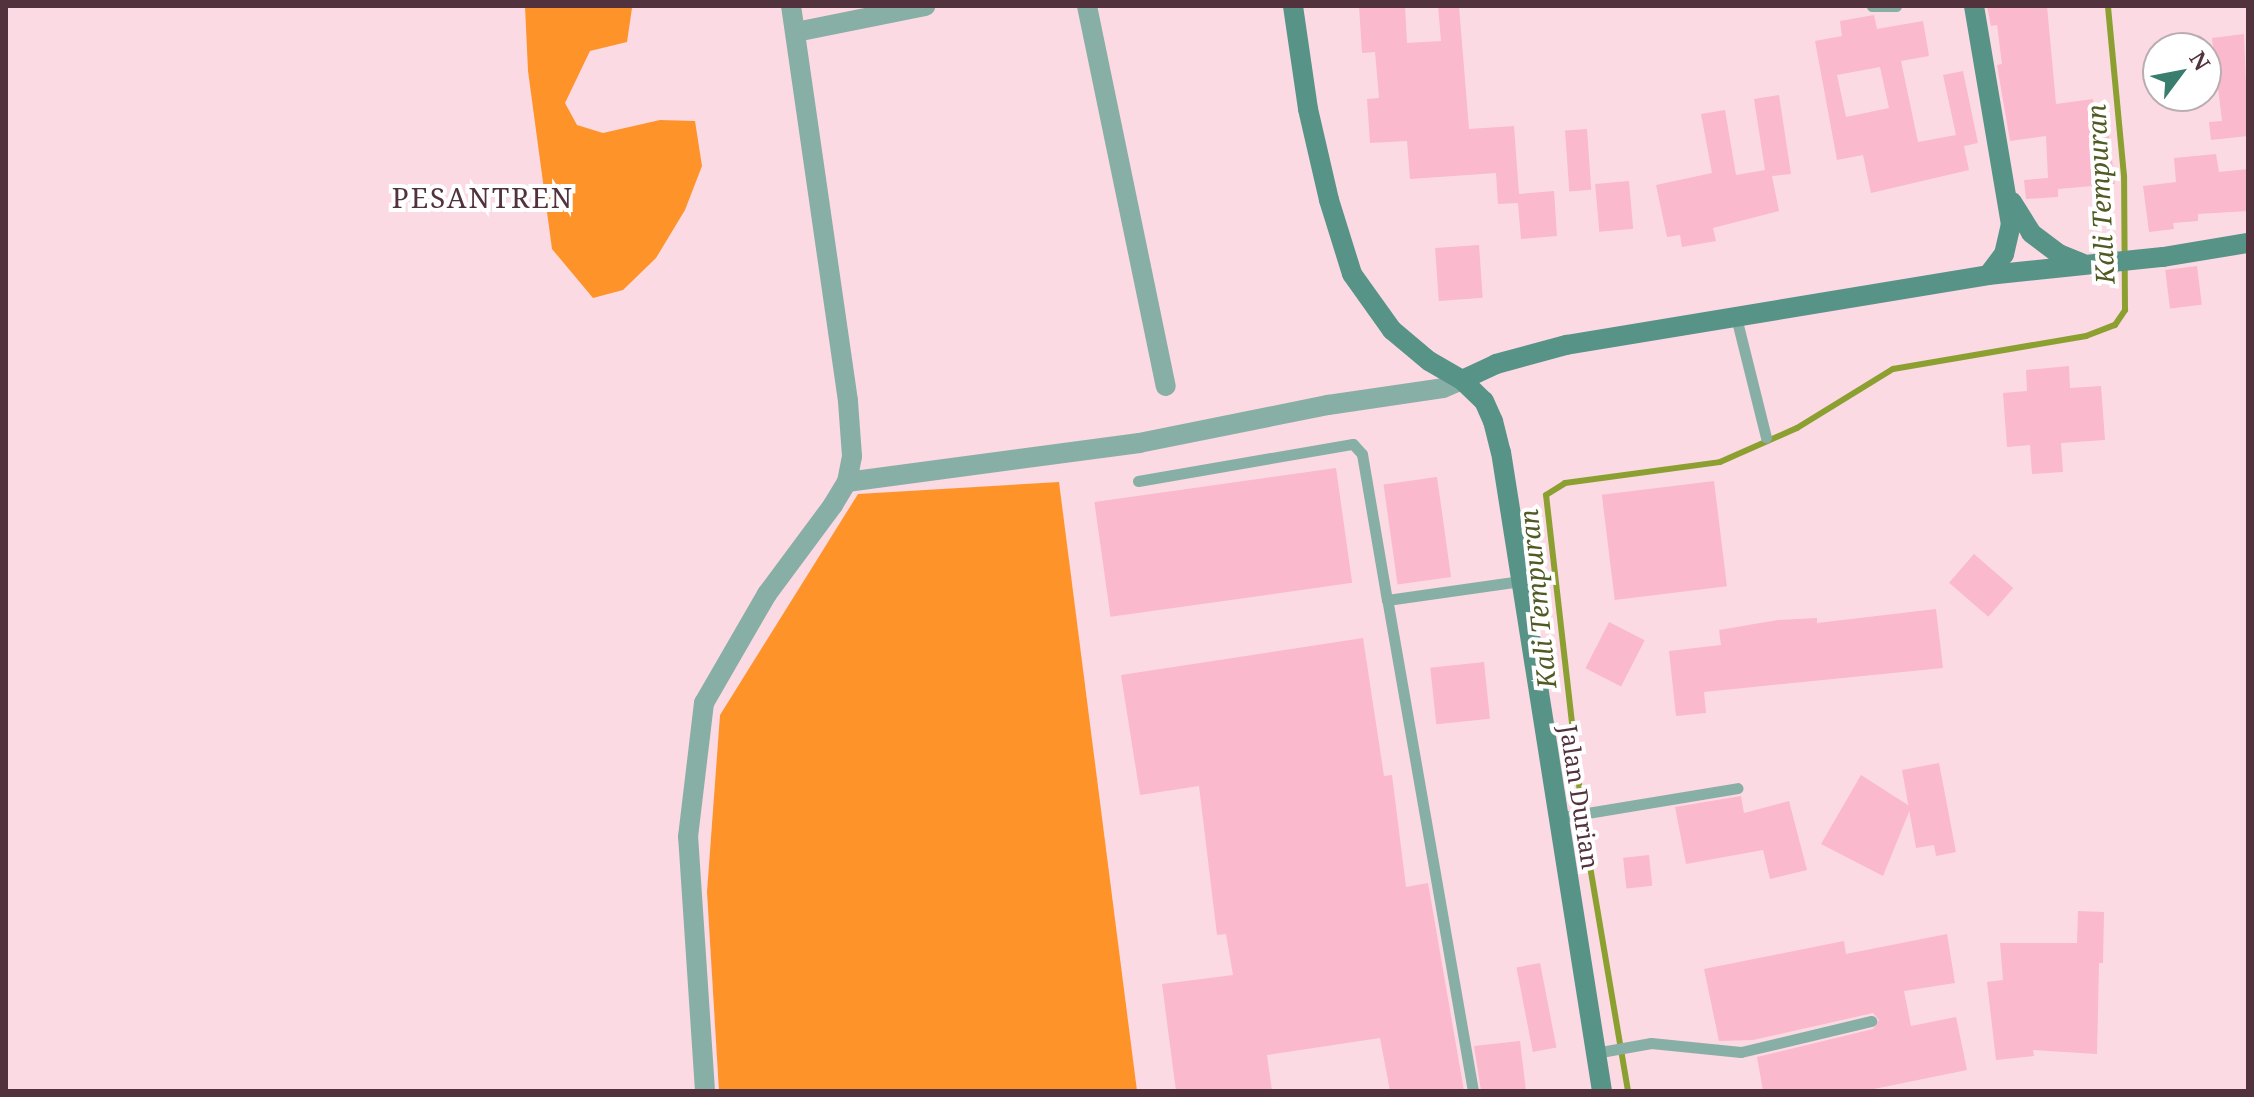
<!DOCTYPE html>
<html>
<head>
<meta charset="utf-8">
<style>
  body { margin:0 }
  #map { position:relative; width:2254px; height:1097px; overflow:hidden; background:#fcdae4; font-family:"Noto Serif",serif }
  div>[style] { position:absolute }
  .forest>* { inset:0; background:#fe932a }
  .stream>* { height:6px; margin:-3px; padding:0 3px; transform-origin:3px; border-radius:3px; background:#8ca032 }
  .building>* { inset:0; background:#fab9cd; transform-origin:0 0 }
  .service>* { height:11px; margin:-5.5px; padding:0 5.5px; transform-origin:5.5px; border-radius:5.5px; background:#88afa5 }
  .minor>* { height:20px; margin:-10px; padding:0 10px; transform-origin:10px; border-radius:10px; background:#88afa5 }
  .secondary>* { height:20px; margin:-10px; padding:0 10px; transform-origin:10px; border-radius:10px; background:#579487 }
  span { translate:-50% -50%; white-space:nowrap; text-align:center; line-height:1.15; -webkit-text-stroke:8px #fff; paint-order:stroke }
  .street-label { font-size:24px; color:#52323c }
  .water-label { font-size:26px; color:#505a23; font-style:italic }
  .quarter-label { font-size:28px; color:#52323c; letter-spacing:2px }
  .frame { position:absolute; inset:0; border:8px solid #52323c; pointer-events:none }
  .north { position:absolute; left:2142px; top:32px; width:80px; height:80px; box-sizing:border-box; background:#fff; border:2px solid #baadb1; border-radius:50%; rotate:58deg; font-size:22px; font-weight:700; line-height:32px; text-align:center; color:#52323c }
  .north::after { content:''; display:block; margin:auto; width:28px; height:36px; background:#397d6f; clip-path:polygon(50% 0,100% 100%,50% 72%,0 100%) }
</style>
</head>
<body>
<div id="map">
  <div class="forest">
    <div style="clip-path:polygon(525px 6px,632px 8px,627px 42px,590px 51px,565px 103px,577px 125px,603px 133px,660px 120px,695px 121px,702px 166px,685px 210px,656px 258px,623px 290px,593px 298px,552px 249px,528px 71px)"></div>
    <div style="clip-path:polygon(1059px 482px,1137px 1091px,719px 1091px,707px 892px,720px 715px,858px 494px)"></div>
  </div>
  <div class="stream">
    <div style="left:1628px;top:1091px;width:258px;rotate:-99.6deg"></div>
    <div style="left:1585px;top:837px;width:344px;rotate:-96.5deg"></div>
    <div style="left:1546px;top:495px;width:22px;rotate:-32deg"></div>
    <div style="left:1565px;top:483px;width:156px;rotate:-7.7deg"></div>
    <div style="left:1720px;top:462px;width:84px;rotate:-23.8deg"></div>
    <div style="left:1797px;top:428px;width:113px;rotate:-31.6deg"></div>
    <div style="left:1893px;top:369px;width:196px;rotate:-9.7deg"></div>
    <div style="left:2086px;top:336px;width:31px;rotate:-21deg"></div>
    <div style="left:2115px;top:325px;width:18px;rotate:-56deg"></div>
    <div style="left:2125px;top:310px;width:134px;rotate:-90.4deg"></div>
    <div style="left:2124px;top:176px;width:171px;rotate:-95.4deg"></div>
  </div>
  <div class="building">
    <div style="clip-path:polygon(1359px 6px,1405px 6px,1407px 43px,1441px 41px,1438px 6px,1459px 6px,1469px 129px,1514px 126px,1519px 194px,1554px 191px,1557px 236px,1521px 239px,1518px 203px,1498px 204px,1496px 173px,1410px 179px,1407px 141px,1370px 143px,1367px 99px,1379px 98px,1375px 52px,1362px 53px)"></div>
    <div style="clip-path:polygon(1987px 6px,2047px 6px,2056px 104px,2093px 99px,2097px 138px,2109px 136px,2115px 184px,2058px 189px,2058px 197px,2026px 199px,2024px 180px,2048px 178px,2046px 136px,2010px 141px,1997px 65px,2002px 64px,1997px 25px,1991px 26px)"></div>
    <div style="clip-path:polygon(evenodd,1874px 15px,1877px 29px,1923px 21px,1929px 56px,1901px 61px,1918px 142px,1956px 135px,1943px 75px,1963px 71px,1978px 143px,1964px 146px,1969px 170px,1871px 193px,1863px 155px,1837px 160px,1815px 41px,1842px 36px,1840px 21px,1874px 15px,1880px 67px,1889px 108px,1846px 117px,1837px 75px,1880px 67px)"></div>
    <div style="clip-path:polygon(2244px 34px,2248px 136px,2211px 140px,2209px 122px,2222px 121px,2212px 38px)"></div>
    <div style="clip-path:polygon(1779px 95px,1791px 174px,1772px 176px,1779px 211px,1713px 228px,1716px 241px,1682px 247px,1680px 235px,1667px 237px,1656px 185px,1712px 173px,1701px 114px,1725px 110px,1736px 175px,1765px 170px,1754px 99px)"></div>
    <div style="left:1587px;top:129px;width:61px;height:22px;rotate:86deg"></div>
    <div style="clip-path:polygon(2216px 154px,2219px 172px,2248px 169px,2248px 211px,2198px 214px,2198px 221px,2173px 223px,2174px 229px,2149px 232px,2143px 186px,2176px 182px,2174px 158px)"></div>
    <div style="left:1629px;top:181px;width:48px;height:34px;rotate:85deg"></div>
    <div style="left:1479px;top:245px;width:53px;height:44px;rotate:86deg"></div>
    <div style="left:2197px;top:266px;width:39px;height:32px;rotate:83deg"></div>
    <div style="clip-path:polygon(2069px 366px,2070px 388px,2101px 386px,2105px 440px,2061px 443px,2063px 472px,2032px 474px,2030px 445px,2007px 447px,2003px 393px,2027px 391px,2026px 370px)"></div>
    <div style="left:1336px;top:468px;width:116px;height:244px;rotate:82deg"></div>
    <div style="left:1437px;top:477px;width:101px;height:54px;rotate:82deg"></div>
    <div style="left:1714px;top:481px;width:106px;height:113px;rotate:83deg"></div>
    <div style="left:1974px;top:554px;width:52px;height:38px;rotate:41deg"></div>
    <div style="clip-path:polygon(1936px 609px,1943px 668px,1704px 692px,1706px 713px,1676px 716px,1669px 651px,1721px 645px,1719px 630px,1778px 620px,1817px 618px,1817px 623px)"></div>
    <div style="left:1609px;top:622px;width:40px;height:52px;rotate:27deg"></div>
    <div style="clip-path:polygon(1363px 638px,1384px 776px,1392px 775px,1406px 887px,1428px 883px,1464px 1091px,1390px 1091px,1380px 1038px,1267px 1055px,1272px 1091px,1176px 1091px,1162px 984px,1233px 975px,1226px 934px,1217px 935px,1199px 786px,1140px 795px,1121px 675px)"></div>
    <div style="left:1484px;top:662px;width:57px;height:54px;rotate:84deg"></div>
    <div style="clip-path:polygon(1939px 763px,1956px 852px,1936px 856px,1934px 845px,1916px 848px,1902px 770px)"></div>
    <div style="clip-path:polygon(1861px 775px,1911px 807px,1883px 876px,1821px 844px)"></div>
    <div style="clip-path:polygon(1741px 796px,1744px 813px,1789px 801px,1807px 870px,1770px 879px,1763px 850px,1686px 864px,1675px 807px)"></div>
    <div style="left:1649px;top:855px;width:31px;height:26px;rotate:84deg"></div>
    <div style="clip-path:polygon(2078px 911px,2104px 912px,2103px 963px,2099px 963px,2097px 1054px,2033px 1050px,2034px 1056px,1996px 1060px,1987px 982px,2003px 980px,2000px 943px,2077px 943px)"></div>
    <div style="clip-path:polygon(1947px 934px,1955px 983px,1904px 991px,1911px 1026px,1956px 1017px,1967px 1070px,1864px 1091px,1763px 1091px,1757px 1057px,1873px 1029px,1879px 1020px,1873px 1013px,1753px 1040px,1719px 1041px,1704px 969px,1844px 941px,1846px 954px)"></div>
    <div style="left:1540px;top:963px;width:86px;height:24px;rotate:79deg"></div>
    <div style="clip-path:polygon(1520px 1041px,1526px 1091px,1481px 1091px,1474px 1046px)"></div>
  </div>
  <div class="service">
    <div style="left:1872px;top:6px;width:24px"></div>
    <div style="left:1736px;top:317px;width:124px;rotate:76deg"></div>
    <div style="left:1138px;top:481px;width:218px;rotate:-9.8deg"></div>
    <div style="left:1353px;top:444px;width:13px;rotate:48deg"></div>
    <div style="left:1362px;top:454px;width:148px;rotate:80.3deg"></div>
    <div style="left:1557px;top:818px;width:183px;rotate:-9.4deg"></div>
    <div style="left:1595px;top:1053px;width:57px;rotate:-10.1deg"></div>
    <div style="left:1651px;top:1043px;width:90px;rotate:5.7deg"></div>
    <div style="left:1741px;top:1052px;width:134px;rotate:-13.4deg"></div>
    <div style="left:1473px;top:1091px;width:498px;rotate:-99.9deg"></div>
    <div style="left:1387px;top:600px;width:135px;rotate:-8.1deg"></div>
  </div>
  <div class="minor">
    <div style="left:1087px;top:6px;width:388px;rotate:78.3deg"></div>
    <div style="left:796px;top:32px;width:132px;rotate:-11.4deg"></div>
    <div style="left:847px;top:482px;width:295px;rotate:-7.6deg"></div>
    <div style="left:1139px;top:443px;width:193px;rotate:-11.4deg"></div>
    <div style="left:1328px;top:405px;width:116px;rotate:-8.4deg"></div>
    <div style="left:1443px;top:388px;width:21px;rotate:-23deg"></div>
    <div style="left:705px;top:1091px;width:255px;rotate:-93.8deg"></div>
    <div style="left:688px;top:837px;width:135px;rotate:-83.2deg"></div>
    <div style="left:704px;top:703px;width:126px;rotate:-60deg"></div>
    <div style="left:767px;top:594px;width:111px;rotate:-53.4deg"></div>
    <div style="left:833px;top:505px;width:27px;rotate:-59deg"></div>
    <div style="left:847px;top:482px;width:26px;rotate:-79deg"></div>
    <div style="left:852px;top:456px;width:55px;rotate:-94.2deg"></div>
    <div style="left:848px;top:401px;width:399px;rotate:-98.2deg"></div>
  </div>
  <div class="secondary">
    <div style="left:1293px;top:6px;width:104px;rotate:81.7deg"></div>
    <div style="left:1308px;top:109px;width:93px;rotate:77deg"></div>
    <div style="left:1329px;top:200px;width:77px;rotate:72.7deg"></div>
    <div style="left:1352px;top:274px;width:69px;rotate:54.5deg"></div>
    <div style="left:1392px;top:330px;width:48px;rotate:40deg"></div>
    <div style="left:1429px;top:361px;width:38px;rotate:30deg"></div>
    <div style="left:1462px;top:380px;width:30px;rotate:44deg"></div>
    <div style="left:1484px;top:401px;width:22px;rotate:66deg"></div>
    <div style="left:1493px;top:421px;width:32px;rotate:76deg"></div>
    <div style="left:1501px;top:452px;width:647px;rotate:81.02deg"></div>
    <div style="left:1974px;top:6px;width:221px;rotate:80.4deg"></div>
    <div style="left:2011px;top:224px;width:31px;rotate:103deg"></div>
    <div style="left:2004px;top:254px;width:26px;rotate:127deg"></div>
    <div style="left:2012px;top:202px;width:36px;rotate:58deg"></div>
    <div style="left:2031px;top:233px;width:35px;rotate:37deg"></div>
    <div style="left:2059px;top:254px;width:24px;rotate:22deg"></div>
    <div style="left:1462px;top:380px;width:38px;rotate:-25deg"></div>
    <div style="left:1496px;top:364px;width:73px;rotate:-15.2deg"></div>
    <div style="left:1566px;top:345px;width:428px;rotate:-9.4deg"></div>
    <div style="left:1988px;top:275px;width:176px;rotate:-5.9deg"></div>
    <div style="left:2163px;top:257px;width:86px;rotate:-9.4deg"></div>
  </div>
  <div class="street-label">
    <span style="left:1580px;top:797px;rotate:81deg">Jalan Durian</span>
  </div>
  <div class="water-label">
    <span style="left:2101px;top:194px;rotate:-93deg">Kali Tempuran</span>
    <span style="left:1538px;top:599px;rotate:-96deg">Kali Tempuran</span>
  </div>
  <div class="quarter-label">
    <span style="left:483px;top:197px">PESANTREN</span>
  </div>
  <div class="frame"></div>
  <div class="north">N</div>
</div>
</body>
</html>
